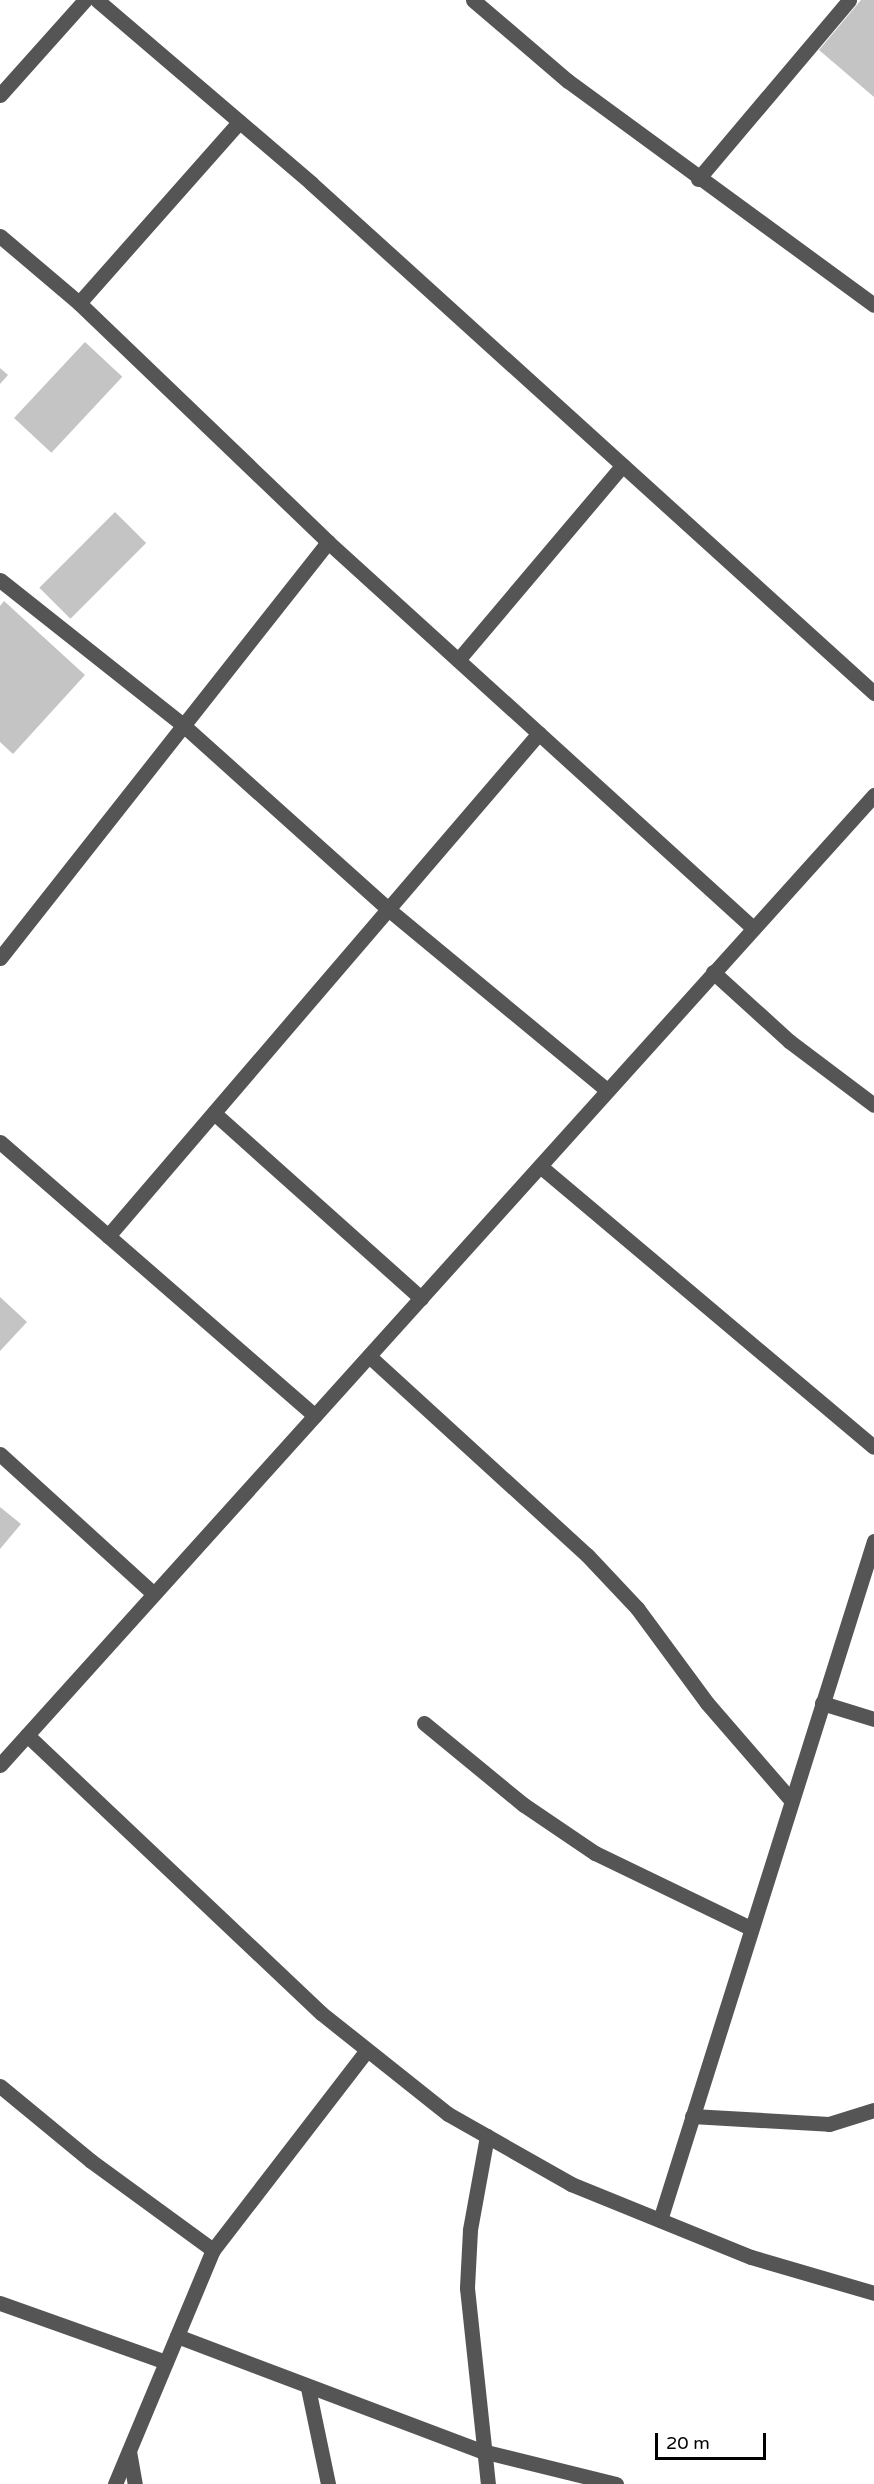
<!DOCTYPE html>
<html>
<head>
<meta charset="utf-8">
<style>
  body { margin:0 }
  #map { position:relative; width:874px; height:2484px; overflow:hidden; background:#fff; font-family:"Varela Round",sans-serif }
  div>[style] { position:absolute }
  .building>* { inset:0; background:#c4c4c4; transform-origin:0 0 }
  .minor>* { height:15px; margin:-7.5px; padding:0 7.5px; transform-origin:7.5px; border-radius:7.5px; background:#555 }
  span { translate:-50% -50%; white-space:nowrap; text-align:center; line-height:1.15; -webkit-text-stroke:4.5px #fff; paint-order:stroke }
  .scale { position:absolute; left:655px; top:2433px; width:111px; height:27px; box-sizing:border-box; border:3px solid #000; border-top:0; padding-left:8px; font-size:18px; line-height:21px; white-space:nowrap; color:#000; -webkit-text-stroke:4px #fff; paint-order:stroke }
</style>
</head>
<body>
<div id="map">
  <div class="building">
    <div style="clip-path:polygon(861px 0,874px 0,874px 97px,819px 50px)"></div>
    <div style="left:85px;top:342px;width:51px;height:104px;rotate:43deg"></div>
    <div style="clip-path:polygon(0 368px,8px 375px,0 384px)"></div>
    <div style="left:115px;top:512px;width:44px;height:107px;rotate:45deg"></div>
    <div style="clip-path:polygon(4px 601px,85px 675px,13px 754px,0 742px,0 606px)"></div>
    <div style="clip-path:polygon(0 1297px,27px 1322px,0 1351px)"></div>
    <div style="clip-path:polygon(0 1507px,21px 1524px,0 1549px)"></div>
  </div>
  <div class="minor">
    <div style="left:97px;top:0;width:282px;rotate:40.5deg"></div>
    <div style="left:311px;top:183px;width:760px;rotate:42.17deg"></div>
    <div style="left:473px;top:0;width:125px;rotate:40.5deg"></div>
    <div style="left:568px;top:81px;width:379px;rotate:36.2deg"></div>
    <div style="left:0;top:95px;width:127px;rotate:-48.2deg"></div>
    <div style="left:698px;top:179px;width:234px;rotate:-49.8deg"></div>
    <div style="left:0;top:236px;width:104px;rotate:40.3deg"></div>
    <div style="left:79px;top:303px;width:345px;rotate:43.8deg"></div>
    <div style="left:328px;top:542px;width:573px;rotate:42.24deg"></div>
    <div style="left:79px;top:303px;width:242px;rotate:-48.5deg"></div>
    <div style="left:0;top:580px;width:233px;rotate:38.4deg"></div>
    <div style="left:183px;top:725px;width:275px;rotate:41.9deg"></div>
    <div style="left:388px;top:909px;width:284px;rotate:39.6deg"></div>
    <div style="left:458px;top:660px;width:255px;rotate:-49.8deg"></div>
    <div style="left:0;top:958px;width:530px;rotate:-51.75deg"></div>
    <div style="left:713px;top:972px;width:103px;rotate:42.2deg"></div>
    <div style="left:789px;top:1041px;width:106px;rotate:37deg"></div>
    <div style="left:214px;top:1113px;width:278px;rotate:41.8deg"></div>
    <div style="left:0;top:1142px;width:417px;rotate:41deg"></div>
    <div style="left:540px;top:1166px;width:436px;rotate:40.1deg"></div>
    <div style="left:108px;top:1236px;width:662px;rotate:-49.41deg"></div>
    <div style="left:369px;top:1356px;width:295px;rotate:42.4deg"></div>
    <div style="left:587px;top:1555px;width:73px;rotate:46.7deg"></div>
    <div style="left:637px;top:1608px;width:118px;rotate:53.6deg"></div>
    <div style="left:707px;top:1703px;width:128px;rotate:49.1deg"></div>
    <div style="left:0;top:1454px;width:208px;rotate:42.3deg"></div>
    <div style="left:822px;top:1703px;width:54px;rotate:17.1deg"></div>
    <div style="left:424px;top:1723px;width:129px;rotate:39.4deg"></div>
    <div style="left:524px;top:1805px;width:86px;rotate:34.1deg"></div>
    <div style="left:595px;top:1853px;width:172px;rotate:25.8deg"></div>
    <div style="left:27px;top:1735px;width:405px;rotate:43.4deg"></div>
    <div style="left:321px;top:2013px;width:162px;rotate:38.5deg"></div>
    <div style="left:448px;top:2114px;width:142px;rotate:29.6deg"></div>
    <div style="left:571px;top:2184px;width:194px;rotate:22.1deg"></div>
    <div style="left:751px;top:2257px;width:128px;rotate:16.3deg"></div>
    <div style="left:0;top:1765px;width:1306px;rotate:-47.98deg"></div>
    <div style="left:0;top:2086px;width:118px;rotate:39.5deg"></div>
    <div style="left:91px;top:2161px;width:151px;rotate:36.1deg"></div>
    <div style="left:692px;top:2116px;width:137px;rotate:3.3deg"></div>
    <div style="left:829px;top:2124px;width:47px;rotate:-17.3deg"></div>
    <div style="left:487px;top:2136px;width:96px;rotate:100.3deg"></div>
    <div style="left:470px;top:2230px;width:58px;rotate:93deg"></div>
    <div style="left:467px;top:2288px;width:197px;rotate:83.9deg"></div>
    <div style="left:660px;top:2220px;width:712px;rotate:-72.51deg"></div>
    <div style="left:0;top:2303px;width:176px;rotate:19.6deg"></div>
    <div style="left:177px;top:2336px;width:326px;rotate:20.7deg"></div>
    <div style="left:482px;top:2451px;width:138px;rotate:13.8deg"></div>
    <div style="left:308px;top:2388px;width:98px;rotate:78.2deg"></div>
    <div style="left:129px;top:2451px;width:34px;rotate:80deg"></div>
    <div style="left:115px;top:2484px;width:254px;rotate:-67.3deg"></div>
    <div style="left:213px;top:2250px;width:252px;rotate:-52.4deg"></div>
  </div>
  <div class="scale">20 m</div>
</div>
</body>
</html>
